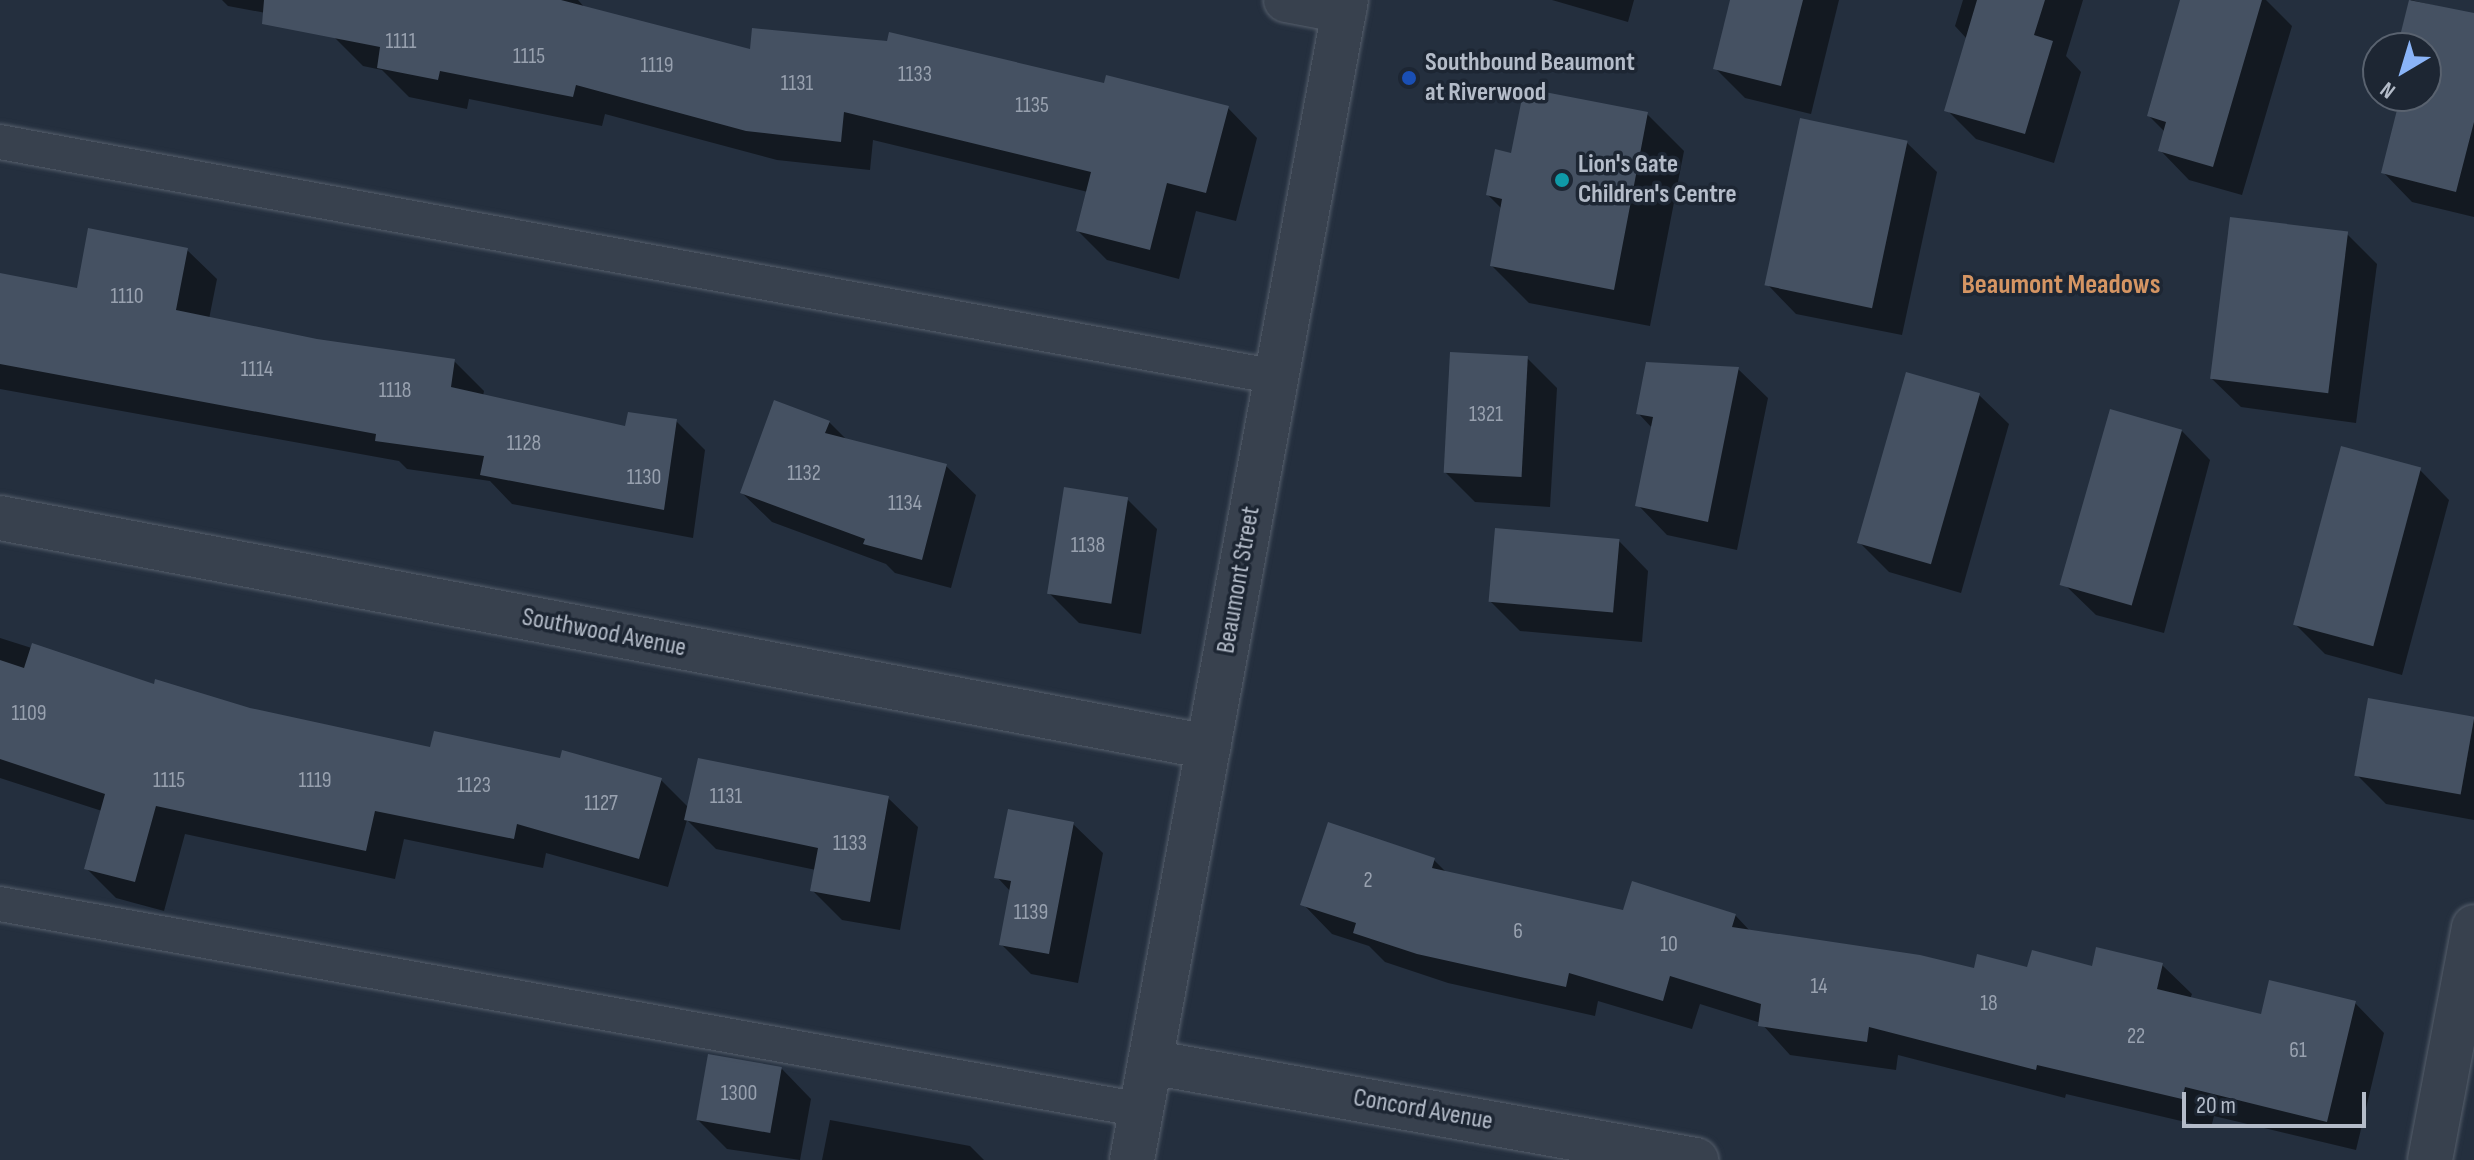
<!DOCTYPE html>
<html>
<head>
<meta charset="utf-8">
<style>
  body { margin:0 }
  #map { position:relative; width:2474px; height:1160px; overflow:hidden; background:#242f3e; font-family:"Sofia Sans Condensed",sans-serif }
  div>[style] { position:absolute }
  .shadow>* { inset:0; background:#0007 }
  .building>* { inset:0; background:#455162; transform-origin:0 0 }
  .roads { filter:drop-shadow(0 0 2px #565f6c) drop-shadow(0 0 2px #565f6c) }
  .service>* { height:34px; margin:-17px; padding:0 17px; transform-origin:17px; border-radius:17px; background:#38414e }
  .minor>* { height:44px; margin:-22px; padding:0 22px; transform-origin:22px; border-radius:22px; background:#38414e }
  .dots>* { width:22px; height:22px; translate:-50% -50%; box-sizing:border-box; border:4px solid #1d2633; border-radius:50% }
  span { translate:-50% -50%; white-space:nowrap; text-align:center; line-height:1.15; -webkit-text-stroke:7px #1d2633; paint-order:stroke }
  .number-label { font-size:22px; color:#98a1af }
  .number-label span { -webkit-text-stroke-width:0 }
  .poi-label { font-size:26px; color:#b4bcc9; font-weight:700 }
  .left { translate:0 -50%; text-align:left }
  .street-label { font-size:26px; color:#b4bcc9 }
  .neighbourhood-label { font-size:28px; color:#d59563; font-weight:700 }
  .north { position:absolute; left:2362px; top:32px; width:80px; height:80px; box-sizing:border-box; background:#1d2633; border:2px solid #59626f; border-radius:50%; rotate:218deg; font-size:22px; font-weight:700; line-height:32px; text-align:center; color:#b4bcc9 }
  .north::after { content:''; display:block; margin:auto; width:28px; height:36px; background:#8ab4f8; clip-path:polygon(50% 0,100% 100%,50% 72%,0 100%) }
  .scale { position:absolute; left:2182px; top:1092px; width:184px; height:36px; box-sizing:border-box; border:4px solid #b4bcc9; border-top:0; padding-left:10px; font-size:24px; line-height:28px; white-space:nowrap; color:#b4bcc9; -webkit-text-stroke:6px #1d2633; paint-order:stroke }
</style>
</head>
<body>
<div id="map">
  <div class="shadow">
    <div style="clip-path:polygon(222px 0,578px 0,586px 9px,752px 51px,1105px 86px,1228px 108px,1257px 138px,1236px 221px,1196px 211px,1179px 279px,1107px 260px,1078px 231px,1088px 192px,873px 140px,870px 170px,777px 160px,605px 114px,602px 126px,469px 99px,467px 109px,409px 97px,382px 70px,363px 66px,334px 37px,336px 26px,228px 6px)"></div>
    <div style="clip-path:polygon(1552px 0,1634px 0,1628px 22px)"></div>
    <div style="clip-path:polygon(1732px 0,1839px 0,1811px 114px,1745px 98px,1715px 68px)"></div>
    <div style="clip-path:polygon(1963px 0,2083px 0,2066px 56px,2081px 72px,2054px 163px,1976px 139px,1947px 110px,1967px 39px,1955px 26px)"></div>
    <div style="clip-path:polygon(2182px 0,2266px 0,2292px 26px,2242px 195px,2189px 180px,2160px 150px,2165px 132px,2149px 116px)"></div>
    <div style="clip-path:polygon(2411px 0,2474px 15px,2474px 217px,2412px 202px,2383px 172px,2400px 106px,2389px 96px,2426px 96px,2426px 48px,2399px 48px)"></div>
    <div style="clip-path:polygon(1647px 114px,1684px 151px,1650px 326px,1529px 303px,1492px 266px,1502px 209px,1488px 195px,1513px 155px)"></div>
    <div style="clip-path:polygon(1907px 143px,1937px 172px,1902px 335px,1796px 314px,1767px 284px)"></div>
    <div style="clip-path:polygon(2347px 234px,2377px 264px,2356px 423px,2241px 407px,2211px 378px)"></div>
    <div style="clip-path:polygon(187px 250px,217px 279px,209px 319px,316px 341px,454px 361px,484px 391px,483px 396px,627px 428px,676px 421px,705px 450px,693px 538px,512px 504px,490px 481px,407px 469px,399px 461px,0 389px,0 275px,79px 290px)"></div>
    <div style="clip-path:polygon(1527px 358px,1557px 388px,1550px 507px,1475px 502px,1445px 472px)"></div>
    <div style="clip-path:polygon(1738px 369px,1768px 398px,1737px 550px,1667px 535px,1638px 505px,1653px 429px,1638px 413px)"></div>
    <div style="clip-path:polygon(1979px 395px,2009px 424px,1961px 593px,1889px 572px,1860px 543px)"></div>
    <div style="clip-path:polygon(829px 422px,848px 441px,946px 466px,976px 495px,951px 588px,895px 573px,886px 564px,772px 522px,742px 493px)"></div>
    <div style="clip-path:polygon(2181px 430px,2210px 460px,2164px 633px,2096px 615px,2066px 586px)"></div>
    <div style="clip-path:polygon(2420px 470px,2449px 500px,2402px 675px,2325px 654px,2295px 624px)"></div>
    <div style="clip-path:polygon(1127px 499px,1157px 529px,1141px 634px,1079px 623px,1050px 594px)"></div>
    <div style="clip-path:polygon(1619px 541px,1648px 571px,1642px 642px,1520px 631px,1490px 601px)"></div>
    <div style="clip-path:polygon(0 638px,155px 687px,432px 750px,661px 780px,689px 808px,888px 798px,918px 827px,900px 930px,842px 920px,813px 891px,816px 870px,716px 849px,687px 820px,668px 887px,546px 853px,543px 868px,404px 839px,395px 879px,185px 834px,164px 911px,116px 898px,86px 868px,102px 811px,0 778px)"></div>
    <div style="clip-path:polygon(2474px 719px,2474px 820px,2386px 804px,2357px 775px)"></div>
    <div style="clip-path:polygon(1073px 824px,1103px 853px,1078px 983px,1031px 974px,1001px 944px,1011px 892px,997px 877px)"></div>
    <div style="clip-path:polygon(1434px 860px,1448px 874px,1624px 913px,1735px 915px,1751px 932px,1975px 971px,2162px 965px,2192px 994px,2190px 999px,2262px 1016px,2355px 1003px,2384px 1033px,2356px 1150px,2214px 1116px,2211px 1128px,2066px 1094px,2065px 1098px,1898px 1055px,1896px 1070px,1790px 1055px,1761px 1023px,1700px 1004px,1692px 1029px,1598px 1001px,1595px 1016px,1448px 983px,1385px 962px,1369px 946px,1332px 934px,1303px 904px)"></div>
    <div style="clip-path:polygon(782px 1069px,811px 1099px,800px 1160px,727px 1149px,698px 1120px)"></div>
    <div style="clip-path:polygon(830px 1120px,970px 1146px,984px 1160px,822px 1160px)"></div>
  </div>
  <div class="building">
    <div style="clip-path:polygon(264px 0,561px 0,750px 49px,752px 28px,887px 41px,889px 32px,1104px 83px,1106px 75px,1229px 106px,1206px 193px,1167px 183px,1150px 250px,1076px 231px,1091px 172px,844px 112px,841px 142px,746px 131px,576px 85px,573px 97px,440px 71px,438px 80px,377px 68px,380px 47px,262px 24px)"></div>
    <div style="clip-path:polygon(1730px 0,1803px 0,1781px 86px,1713px 69px)"></div>
    <div style="clip-path:polygon(1977px 0,2045px 0,2034px 35px,2053px 41px,2025px 134px,1944px 111px)"></div>
    <div style="clip-path:polygon(2180px 0,2262px 0,2213px 167px,2158px 151px,2166px 122px,2147px 116px)"></div>
    <div style="clip-path:polygon(2409px 0,2474px 13px,2474px 122px,2456px 192px,2381px 173px,2400px 98px,2391px 96px,2426px 96px,2426px 48px,2397px 48px)"></div>
    <div style="clip-path:polygon(1524px 88px,1648px 112px,1614px 290px,1490px 266px,1502px 199px,1486px 195px,1495px 149px,1511px 153px)"></div>
    <div style="left:1800px;top:118px;width:110px;height:171px;rotate:12deg"></div>
    <div style="left:2230px;top:217px;width:119px;height:163px;rotate:7deg"></div>
    <div style="clip-path:polygon(88px 228px,188px 248px,176px 310px,317px 339px,455px 359px,451px 387px,625px 426px,628px 412px,677px 419px,664px 510px,480px 475px,484px 456px,375px 441px,376px 434px,0 364px,0 273px,77px 288px)"></div>
    <div style="left:1450px;top:352px;width:78px;height:121px;rotate:3deg"></div>
    <div style="clip-path:polygon(1646px 362px,1739px 367px,1708px 522px,1635px 506px,1653px 417px,1636px 414px)"></div>
    <div style="left:1906px;top:372px;width:77px;height:178px;rotate:16deg"></div>
    <div style="clip-path:polygon(774px 400px,830px 421px,825px 433px,947px 464px,922px 560px,863px 544px,865px 539px,740px 493px)"></div>
    <div style="left:2110px;top:409px;width:75px;height:183px;rotate:16deg"></div>
    <div style="left:2341px;top:446px;width:83px;height:185px;rotate:15deg"></div>
    <div style="left:1064px;top:487px;width:65px;height:108px;rotate:9deg"></div>
    <div style="left:1495px;top:528px;width:125px;height:74px;rotate:5deg"></div>
    <div style="clip-path:polygon(32px 643px,154px 684px,155px 679px,250px 708px,430px 747px,434px 731px,560px 758px,562px 750px,662px 778px,639px 859px,517px 824px,514px 839px,375px 811px,366px 851px,156px 806px,135px 882px,84px 869px,105px 794px,0 759px,0 660px,24px 668px)"></div>
    <div style="left:2368px;top:698px;width:108px;height:79px;rotate:10deg"></div>
    <div style="clip-path:polygon(698px 758px,889px 796px,870px 902px,810px 891px,818px 848px,684px 820px)"></div>
    <div style="clip-path:polygon(1008px 809px,1074px 822px,1049px 954px,999px 945px,1011px 881px,994px 878px)"></div>
    <div style="clip-path:polygon(1328px 822px,1435px 858px,1432px 868px,1623px 910px,1632px 881px,1736px 914px,1732px 927px,1920px 955px,1974px 968px,1977px 954px,2027px 967px,2032px 950px,2092px 966px,2096px 947px,2163px 963px,2157px 989px,2261px 1014px,2269px 980px,2356px 1001px,2327px 1122px,2185px 1087px,2182px 1099px,2037px 1065px,2036px 1070px,1869px 1027px,1867px 1042px,1758px 1026px,1761px 1004px,1670px 976px,1663px 1001px,1569px 973px,1566px 987px,1417px 954px,1353px 933px,1356px 923px,1300px 905px)"></div>
    <div style="left:708px;top:1054px;width:75px;height:67px;rotate:10deg"></div>
  </div>
  <div class="roads">
    <div class="service">
      <div style="left:0;top:142px;width:1298px;rotate:10.43deg"></div>
      <div style="left:0;top:904px;width:1159px;rotate:10.23deg"></div>
    </div>
    <div class="minor">
      <div style="left:1286px;top:0;width:59px;rotate:10.7deg"></div>
      <div style="left:0;top:518px;width:1230px;rotate:10.73deg"></div>
      <div style="left:1150px;top:1062px;width:555px;rotate:10.18deg"></div>
      <div style="left:1132px;top:1160px;width:1180px;rotate:-79.55deg"></div>
      <div style="left:2430px;top:1160px;width:237px;rotate:-79.3deg"></div>
    </div>
  </div>
  <div class="dots">
    <div style="left:1409px;top:78px;background:#1a4fb4"></div>
    <div style="left:1562px;top:180px;background:#0f9aa8"></div>
  </div>
  <div class="number-label">
    <span style="left:401px;top:42px">1111</span>
    <span style="left:529px;top:57px">1115</span>
    <span style="left:657px;top:66px">1119</span>
    <span style="left:915px;top:75px">1133</span>
    <span style="left:797px;top:84px">1131</span>
    <span style="left:1032px;top:106px">1135</span>
    <span style="left:127px;top:297px">1110</span>
    <span style="left:257px;top:370px">1114</span>
    <span style="left:395px;top:391px">1118</span>
    <span style="left:1486px;top:415px">1321</span>
    <span style="left:524px;top:444px">1128</span>
    <span style="left:804px;top:474px">1132</span>
    <span style="left:644px;top:478px">1130</span>
    <span style="left:905px;top:504px">1134</span>
    <span style="left:1088px;top:546px">1138</span>
    <span style="left:29px;top:714px">1109</span>
    <span style="left:169px;top:781px">1115</span>
    <span style="left:315px;top:781px">1119</span>
    <span style="left:474px;top:786px">1123</span>
    <span style="left:726px;top:797px">1131</span>
    <span style="left:601px;top:804px">1127</span>
    <span style="left:850px;top:844px">1133</span>
    <span style="left:1368px;top:881px">2</span>
    <span style="left:1031px;top:913px">1139</span>
    <span style="left:1518px;top:932px">6</span>
    <span style="left:1669px;top:945px">10</span>
    <span style="left:1819px;top:987px">14</span>
    <span style="left:1989px;top:1004px">18</span>
    <span style="left:2136px;top:1037px">22</span>
    <span style="left:2298px;top:1051px">61</span>
    <span style="left:739px;top:1094px">1300</span>
  </div>
  <div class="poi-label">
    <span class="left" style="left:1425px;top:78px">Southbound Beaumont<br>at Riverwood</span>
    <span class="left" style="left:1578px;top:180px">Lion's Gate<br>Children's Centre</span>
  </div>
  <div class="street-label">
    <span style="left:1239px;top:580px;rotate:-80deg">Beaumont Street</span>
    <span style="left:604px;top:633px;rotate:11deg">Southwood Avenue</span>
    <span style="left:1423px;top:1110px;rotate:10deg">Concord Avenue</span>
  </div>
  <div class="neighbourhood-label">
    <span style="left:2061px;top:285px">Beaumont Meadows</span>
  </div>
  <div class="north">N</div>
  <div class="scale">20 m</div>
</div>
</body>
</html>
